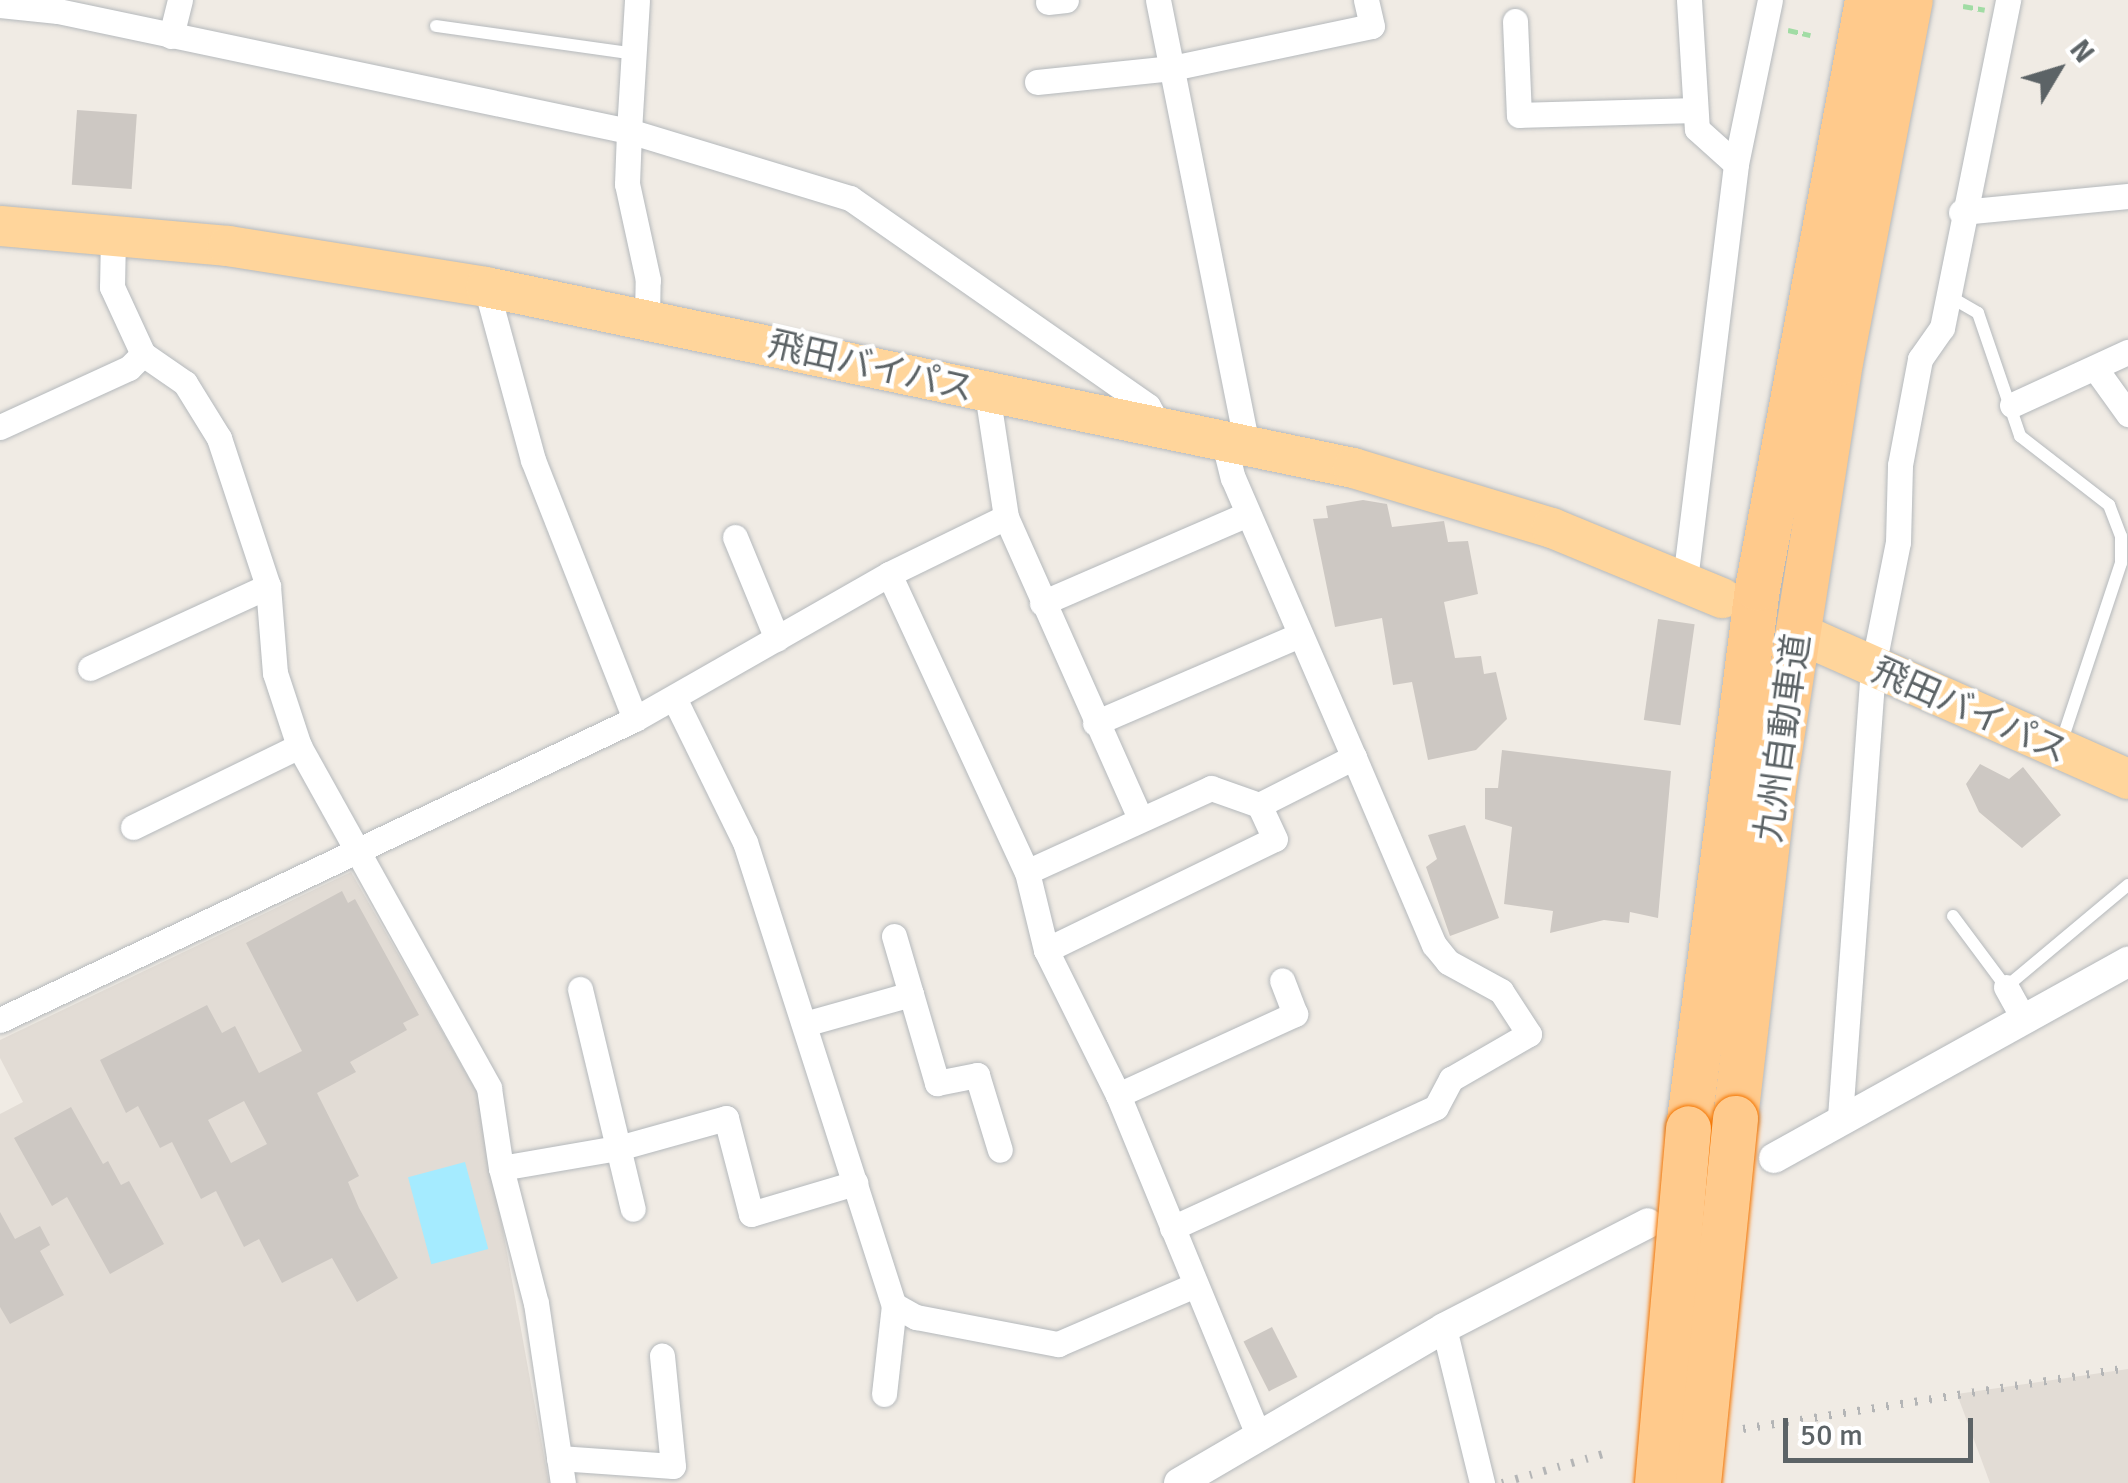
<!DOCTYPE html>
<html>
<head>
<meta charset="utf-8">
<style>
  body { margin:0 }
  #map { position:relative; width:2128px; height:1483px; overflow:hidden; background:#f0ebe4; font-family:Signika,"Noto Sans JP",sans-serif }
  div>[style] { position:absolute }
  .education>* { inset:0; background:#e2dcd5 }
  .water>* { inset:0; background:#a5ebff; transform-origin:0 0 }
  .building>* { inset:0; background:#cdc8c3; transform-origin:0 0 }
  .path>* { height:5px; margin-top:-2.5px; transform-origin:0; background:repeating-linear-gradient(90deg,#a1dca4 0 10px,transparent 0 15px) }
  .roads { filter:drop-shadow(0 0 2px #b5b9bc) drop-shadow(0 0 2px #b5b9bc) }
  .service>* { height:12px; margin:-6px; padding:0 6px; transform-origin:6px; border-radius:6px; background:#fff }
  .minor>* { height:25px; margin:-12.5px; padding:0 12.5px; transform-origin:12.5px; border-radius:12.5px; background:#fff }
  .tertiary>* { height:30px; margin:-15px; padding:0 15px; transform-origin:15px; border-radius:15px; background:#fff }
  .trunk>* { height:40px; margin:-20px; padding:0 20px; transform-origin:20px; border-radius:20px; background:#ffd59b }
  .motorway>* { height:45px; margin:-22.5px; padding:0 22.5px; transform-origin:22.5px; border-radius:22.5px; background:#ffca8c }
  .rail>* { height:8px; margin-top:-4px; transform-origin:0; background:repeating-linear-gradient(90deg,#b4b5b6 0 2.5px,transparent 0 14.5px) }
  .bridges { filter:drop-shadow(0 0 2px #f47500) drop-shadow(0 0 2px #f47500) }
  .motorway-bridge>* { height:45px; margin:-22.5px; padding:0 22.5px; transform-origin:22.5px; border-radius:22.5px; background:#ffca8c }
  span { translate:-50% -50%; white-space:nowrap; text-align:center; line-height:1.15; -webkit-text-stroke:9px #fff; paint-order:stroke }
  .street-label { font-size:35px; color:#5c6366 }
  .north { position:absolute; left:2008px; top:20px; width:100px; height:100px; -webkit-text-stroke:8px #fff; paint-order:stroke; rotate:52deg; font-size:28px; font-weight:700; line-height:40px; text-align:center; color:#5c6366 }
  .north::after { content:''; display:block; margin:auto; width:35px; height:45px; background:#5c6366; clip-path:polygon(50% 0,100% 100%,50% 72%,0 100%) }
  .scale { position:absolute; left:1783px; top:1418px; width:190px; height:45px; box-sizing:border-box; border:5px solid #5c6366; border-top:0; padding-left:12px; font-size:30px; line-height:35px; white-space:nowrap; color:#5c6366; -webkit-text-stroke:8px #fff; paint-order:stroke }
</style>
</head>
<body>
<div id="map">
  <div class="education">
    <div style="clip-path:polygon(351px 872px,478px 1094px,549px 1483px,0 1483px,0 1114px,23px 1102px,0 1058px,0 1040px)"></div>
    <div style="clip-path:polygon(2128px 1369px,2128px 1483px,1990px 1483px,1957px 1394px)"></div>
  </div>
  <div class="water">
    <div style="left:465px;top:1162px;width:90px;height:59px;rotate:75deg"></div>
  </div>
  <div class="building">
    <div style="left:77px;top:110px;width:60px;height:75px;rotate:4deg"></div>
    <div style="clip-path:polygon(1363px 500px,1387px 504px,1392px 527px,1444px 521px,1448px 542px,1468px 541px,1478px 594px,1444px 602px,1455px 658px,1481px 656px,1484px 674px,1496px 672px,1507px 719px,1476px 750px,1428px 760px,1412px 682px,1393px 685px,1382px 618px,1335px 627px,1313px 519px,1328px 518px,1326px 506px)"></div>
    <div style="left:1658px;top:619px;width:37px;height:102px;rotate:8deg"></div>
    <div style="clip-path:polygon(1502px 750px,1671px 771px,1658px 918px,1630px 912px,1629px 923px,1604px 920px,1550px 933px,1553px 911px,1504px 904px,1512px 827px,1485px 819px,1485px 788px,1498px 788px)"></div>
    <div style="clip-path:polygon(1980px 764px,2009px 779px,2023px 767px,2061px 815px,2022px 848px,1979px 812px,1966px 784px)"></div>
    <div style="clip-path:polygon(1465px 825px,1499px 918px,1450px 936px,1426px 867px,1437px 859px,1428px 835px)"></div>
    <div style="clip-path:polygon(evenodd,342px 891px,348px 903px,355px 899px,419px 1015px,403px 1023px,407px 1030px,350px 1062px,356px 1072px,317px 1093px,359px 1176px,348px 1182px,359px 1208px,398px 1278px,357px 1302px,332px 1258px,282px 1283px,259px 1239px,244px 1247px,216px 1191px,201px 1199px,172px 1142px,160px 1148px,138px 1106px,126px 1113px,100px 1060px,207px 1005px,222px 1033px,235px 1026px,259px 1073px,302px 1051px,246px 943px,342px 891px,244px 1101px,267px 1144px,231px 1163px,208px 1120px,244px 1101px)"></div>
    <div style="clip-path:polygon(71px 1107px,103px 1164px,108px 1161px,121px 1185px,129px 1181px,164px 1244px,110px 1274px,67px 1197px,52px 1206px,14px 1138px)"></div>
    <div style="clip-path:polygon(0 1212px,15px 1239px,40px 1226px,50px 1245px,40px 1251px,64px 1295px,10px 1324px,0 1307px)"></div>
    <div style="left:1272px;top:1327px;width:56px;height:32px;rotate:63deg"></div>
  </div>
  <div class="path">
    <div style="left:1963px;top:6px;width:22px;rotate:10deg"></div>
    <div style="left:1788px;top:30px;width:23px;rotate:13deg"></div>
  </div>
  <div class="roads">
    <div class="service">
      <div style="left:436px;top:26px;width:201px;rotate:8deg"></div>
      <div style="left:1947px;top:295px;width:36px;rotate:30deg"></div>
      <div style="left:1978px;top:313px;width:130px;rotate:71.1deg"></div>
      <div style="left:2020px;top:436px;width:113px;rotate:37.8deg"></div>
      <div style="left:2109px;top:505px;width:33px;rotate:69deg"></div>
      <div style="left:2121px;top:536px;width:27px;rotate:90deg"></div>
      <div style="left:2121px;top:563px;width:193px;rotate:108.4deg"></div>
      <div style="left:1953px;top:916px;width:89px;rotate:53.3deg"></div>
      <div style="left:2006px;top:987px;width:159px;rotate:-39.9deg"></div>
    </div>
    <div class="minor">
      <div style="left:1158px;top:0;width:456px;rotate:78.7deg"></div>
      <div style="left:1689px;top:0;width:129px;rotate:86.5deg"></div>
      <div style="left:1697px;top:129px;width:52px;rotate:41.9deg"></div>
      <div style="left:1048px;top:2px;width:18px;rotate:-6deg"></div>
      <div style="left:0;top:5px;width:58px;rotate:5.9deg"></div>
      <div style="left:58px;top:11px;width:583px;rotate:11.87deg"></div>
      <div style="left:629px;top:131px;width:131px;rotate:-86.5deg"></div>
      <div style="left:1515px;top:21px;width:94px;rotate:87.6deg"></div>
      <div style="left:1519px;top:115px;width:174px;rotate:-1.6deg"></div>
      <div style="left:171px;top:36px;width:37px;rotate:-76deg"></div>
      <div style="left:1037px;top:82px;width:136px;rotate:-5.9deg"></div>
      <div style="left:1172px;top:68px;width:204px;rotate:-11.9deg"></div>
      <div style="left:1372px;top:26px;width:27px;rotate:-103deg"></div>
      <div style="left:1961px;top:212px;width:168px;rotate:-5.5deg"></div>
      <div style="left:113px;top:236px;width:51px;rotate:91.1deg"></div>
      <div style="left:112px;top:287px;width:74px;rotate:65.2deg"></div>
      <div style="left:143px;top:354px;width:51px;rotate:34.6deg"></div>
      <div style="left:185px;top:383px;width:65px;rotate:58.3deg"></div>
      <div style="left:219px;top:438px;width:156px;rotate:71.7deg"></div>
      <div style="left:268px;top:586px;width:87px;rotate:85.4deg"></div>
      <div style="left:275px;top:673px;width:77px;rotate:71.8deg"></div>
      <div style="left:486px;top:287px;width:179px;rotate:74.8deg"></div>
      <div style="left:533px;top:460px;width:278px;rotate:68.5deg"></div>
      <div style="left:647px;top:319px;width:39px;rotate:-89deg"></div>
      <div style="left:648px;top:280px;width:98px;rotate:-102.3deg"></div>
      <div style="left:627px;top:184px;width:53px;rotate:-87.8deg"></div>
      <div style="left:629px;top:131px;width:231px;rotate:16.9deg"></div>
      <div style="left:850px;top:198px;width:363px;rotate:34.9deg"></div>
      <div style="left:1148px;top:406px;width:26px;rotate:61deg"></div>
      <div style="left:2095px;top:368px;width:57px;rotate:54.3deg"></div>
      <div style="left:2012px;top:405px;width:128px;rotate:-24.6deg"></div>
      <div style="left:0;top:427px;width:142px;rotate:-24.6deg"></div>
      <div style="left:129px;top:368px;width:20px;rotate:-45deg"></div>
      <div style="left:1224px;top:443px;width:36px;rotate:76deg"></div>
      <div style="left:1233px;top:478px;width:304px;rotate:66.6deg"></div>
      <div style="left:1354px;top:757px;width:106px;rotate:153.2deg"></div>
      <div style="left:1259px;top:805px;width:51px;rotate:-160.5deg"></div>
      <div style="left:1211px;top:788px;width:202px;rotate:155.5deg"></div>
      <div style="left:1027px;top:872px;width:80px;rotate:76.3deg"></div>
      <div style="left:1046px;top:950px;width:162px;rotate:63.6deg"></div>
      <div style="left:1118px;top:1095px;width:368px;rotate:67.6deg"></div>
      <div style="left:1006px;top:517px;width:329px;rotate:66deg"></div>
      <div style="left:735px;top:537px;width:110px;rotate:67.6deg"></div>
      <div style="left:889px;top:574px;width:328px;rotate:65.2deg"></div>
      <div style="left:1685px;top:580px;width:419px;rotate:-83deg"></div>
      <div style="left:1736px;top:164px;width:167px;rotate:-78.3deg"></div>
      <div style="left:1042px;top:603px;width:224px;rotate:-23.4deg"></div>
      <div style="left:90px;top:668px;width:196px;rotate:-24.7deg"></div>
      <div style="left:674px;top:698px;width:161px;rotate:63.8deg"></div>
      <div style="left:745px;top:842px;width:486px;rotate:72.2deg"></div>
      <div style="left:894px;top:1305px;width:25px;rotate:29deg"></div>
      <div style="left:916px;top:1317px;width:145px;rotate:10.8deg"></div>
      <div style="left:1058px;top:1344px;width:149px;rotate:-23.3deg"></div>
      <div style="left:1095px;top:723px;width:222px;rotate:-23.3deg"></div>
      <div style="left:133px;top:827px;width:185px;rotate:-26deg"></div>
      <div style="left:299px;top:746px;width:391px;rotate:60.9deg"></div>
      <div style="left:489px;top:1088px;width:81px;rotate:81.5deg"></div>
      <div style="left:501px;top:1168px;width:139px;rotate:75.5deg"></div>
      <div style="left:536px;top:1303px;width:182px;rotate:81.5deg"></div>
      <div style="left:894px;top:936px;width:60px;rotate:73.7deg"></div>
      <div style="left:1046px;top:950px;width:254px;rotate:-25.9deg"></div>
      <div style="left:1275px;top:839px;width:38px;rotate:-115deg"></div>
      <div style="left:2006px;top:987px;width:38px;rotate:61deg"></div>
      <div style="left:580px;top:989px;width:226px;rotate:76.5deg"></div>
      <div style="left:0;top:1020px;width:703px;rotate:-25.36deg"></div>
      <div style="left:635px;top:719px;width:292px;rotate:-29.7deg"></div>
      <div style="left:889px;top:574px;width:130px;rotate:-26deg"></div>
      <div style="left:1006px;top:517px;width:125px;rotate:-98.7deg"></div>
      <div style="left:808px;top:1023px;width:107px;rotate:-15.7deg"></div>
      <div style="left:911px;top:994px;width:93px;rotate:73.7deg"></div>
      <div style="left:937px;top:1083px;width:41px;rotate:-11.3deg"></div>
      <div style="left:977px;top:1075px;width:78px;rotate:73deg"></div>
      <div style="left:1118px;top:1095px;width:195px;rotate:-24.6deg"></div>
      <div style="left:1295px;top:1014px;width:36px;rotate:-111deg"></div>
      <div style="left:1840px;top:1117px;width:451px;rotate:-85.8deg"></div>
      <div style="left:1873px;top:667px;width:127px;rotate:-78.7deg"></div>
      <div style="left:1898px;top:542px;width:77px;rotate:-88.5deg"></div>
      <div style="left:1900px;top:465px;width:108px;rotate:-79.3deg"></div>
      <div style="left:1920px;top:359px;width:38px;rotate:-55deg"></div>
      <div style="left:1942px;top:328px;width:335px;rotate:-78.6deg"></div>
      <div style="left:501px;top:1168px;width:123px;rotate:-9.8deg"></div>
      <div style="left:622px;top:1147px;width:108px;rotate:-15.6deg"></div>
      <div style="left:726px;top:1118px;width:99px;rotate:75.4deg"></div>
      <div style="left:751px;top:1214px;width:109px;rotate:-16.6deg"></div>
      <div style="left:1172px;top:1228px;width:290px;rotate:-24.6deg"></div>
      <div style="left:1436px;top:1107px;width:32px;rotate:-62deg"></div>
      <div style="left:1451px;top:1079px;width:90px;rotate:-30deg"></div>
      <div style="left:1529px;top:1034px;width:51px;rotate:-123.1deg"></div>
      <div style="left:1501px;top:991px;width:60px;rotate:-151.3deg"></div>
      <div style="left:1448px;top:962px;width:22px;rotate:-129deg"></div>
      <div style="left:1434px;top:945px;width:204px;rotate:-113.1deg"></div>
      <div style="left:1444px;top:1328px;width:160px;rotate:76.2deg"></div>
      <div style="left:884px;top:1394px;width:90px;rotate:-83.6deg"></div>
      <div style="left:559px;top:1458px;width:114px;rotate:4deg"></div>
      <div style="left:673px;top:1466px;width:111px;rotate:-95.7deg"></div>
    </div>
    <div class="tertiary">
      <div style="left:1774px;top:1158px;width:405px;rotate:-29deg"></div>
      <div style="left:1179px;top:1483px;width:307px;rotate:-30.3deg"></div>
      <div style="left:1444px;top:1328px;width:229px;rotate:-27.2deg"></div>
    </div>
    <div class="trunk">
      <div style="left:0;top:226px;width:229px;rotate:5deg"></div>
      <div style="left:228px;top:246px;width:261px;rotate:9deg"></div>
      <div style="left:486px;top:287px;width:886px;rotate:11.79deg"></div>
      <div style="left:1353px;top:468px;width:208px;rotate:16.8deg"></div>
      <div style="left:1552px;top:528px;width:184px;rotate:22.4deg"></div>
      <div style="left:1814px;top:640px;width:343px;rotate:23.9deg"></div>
    </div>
    <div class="motorway">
      <div style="left:1735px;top:1118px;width:337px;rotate:-83.4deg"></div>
      <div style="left:1774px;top:783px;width:426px;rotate:-81.1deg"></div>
      <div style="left:1840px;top:362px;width:369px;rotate:-79.1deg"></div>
      <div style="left:1688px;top:1128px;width:544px;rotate:-82.72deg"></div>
      <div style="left:1757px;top:588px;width:598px;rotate:-79.4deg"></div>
    </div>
  </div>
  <div class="rail">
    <div style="left:1743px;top:1429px;width:390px;rotate:-9deg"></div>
    <div style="left:1502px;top:1483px;width:112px;rotate:-16deg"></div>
  </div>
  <div class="bridges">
    <div class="motorway-bridge">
      <div style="left:1657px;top:1483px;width:356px;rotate:-85deg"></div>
      <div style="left:1698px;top:1483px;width:367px;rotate:-84.2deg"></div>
    </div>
  </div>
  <div class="street-label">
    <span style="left:871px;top:367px;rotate:13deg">飛田バイパス</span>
    <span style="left:1970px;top:711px;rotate:24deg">飛田バイパス</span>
    <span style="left:1783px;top:738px;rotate:-82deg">九州自動車道</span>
  </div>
  <div class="north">N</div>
  <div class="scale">50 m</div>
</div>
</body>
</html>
